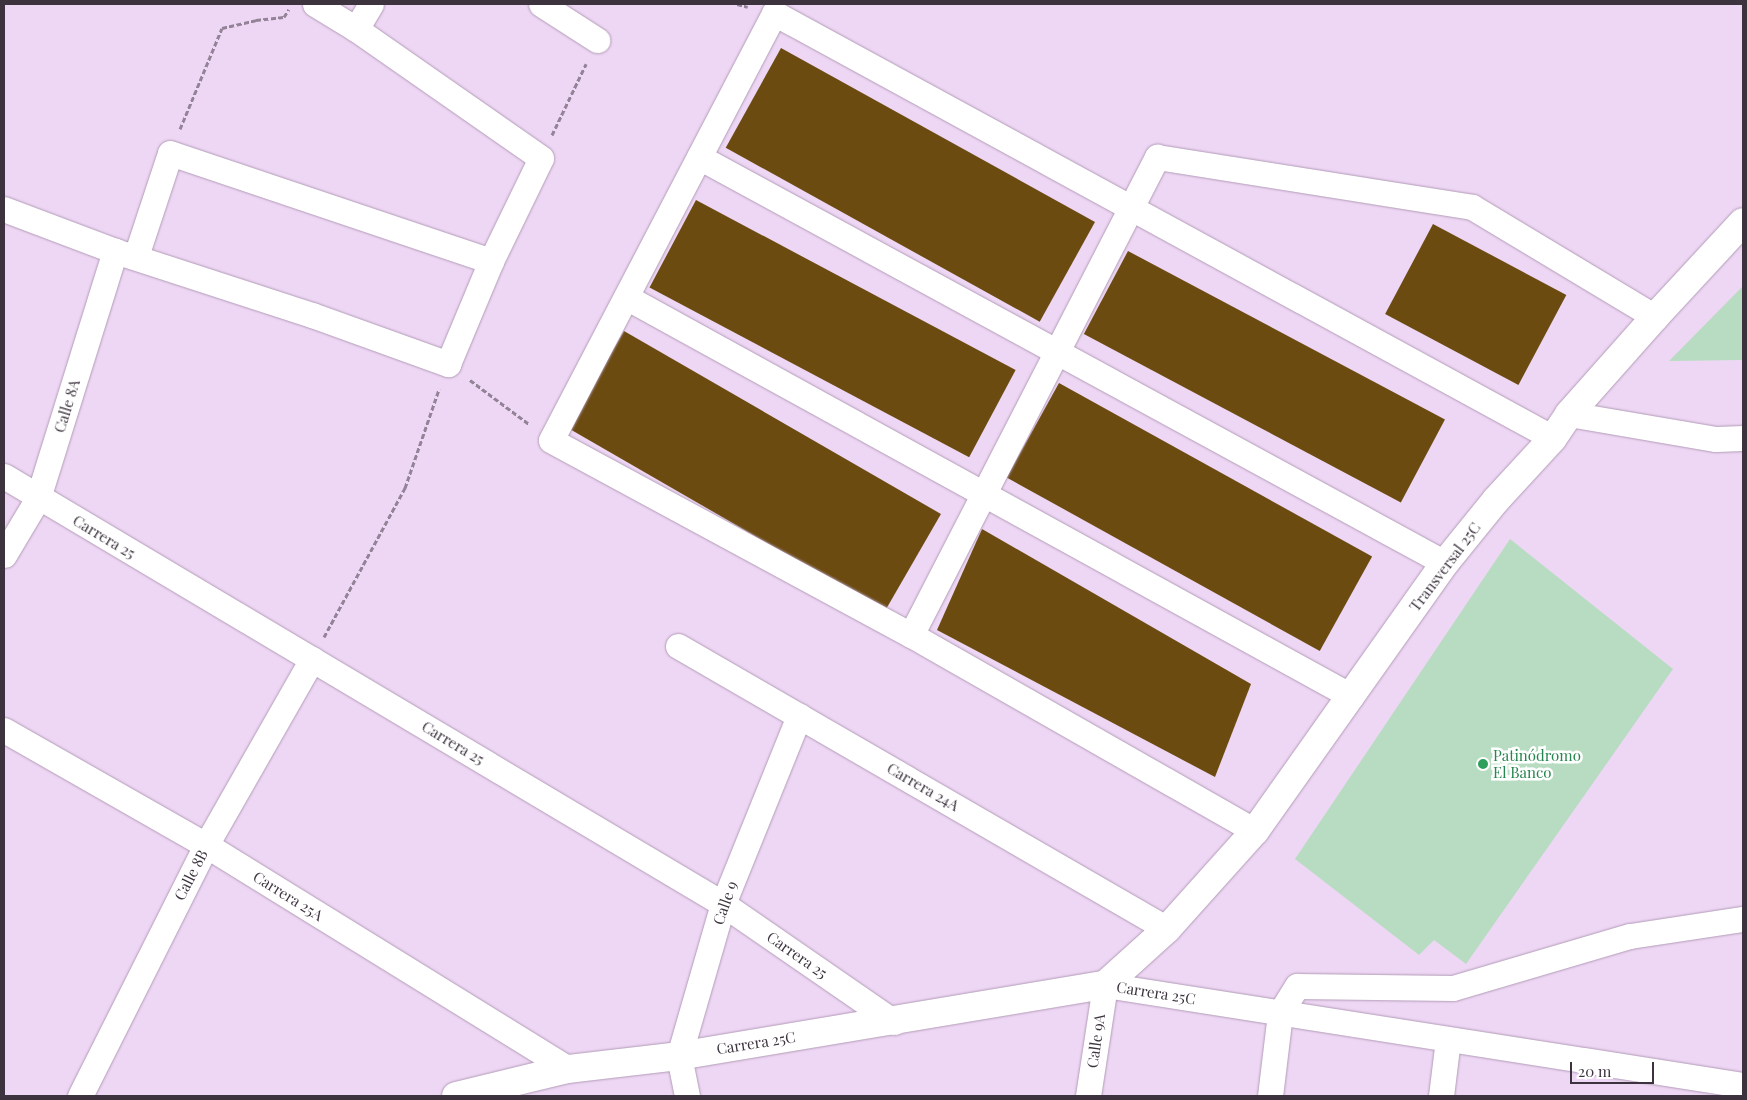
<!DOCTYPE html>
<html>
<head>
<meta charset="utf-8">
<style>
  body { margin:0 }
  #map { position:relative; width:1747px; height:1100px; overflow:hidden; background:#eed7f4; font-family:"Playfair Display",serif }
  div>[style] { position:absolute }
  .green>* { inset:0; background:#b8dcc1 }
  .building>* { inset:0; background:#6c4b11; transform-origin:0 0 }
  .path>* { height:3px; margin-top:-1.5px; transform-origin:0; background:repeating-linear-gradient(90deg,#938397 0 5px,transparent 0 7.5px) }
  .roads { filter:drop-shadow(0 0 1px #b29cb8) drop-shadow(0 0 1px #b29cb8) }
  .street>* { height:25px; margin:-12.5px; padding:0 12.5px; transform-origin:12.5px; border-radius:12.5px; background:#fff }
  .secondary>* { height:28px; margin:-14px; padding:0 14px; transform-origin:14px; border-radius:14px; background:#fff }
  .dots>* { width:14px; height:14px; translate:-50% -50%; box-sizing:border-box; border:2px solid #fff; border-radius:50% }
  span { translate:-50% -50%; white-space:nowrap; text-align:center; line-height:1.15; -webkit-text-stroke:5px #fff; paint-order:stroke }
  .street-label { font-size:15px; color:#3c333e }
  .leisure-label { font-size:15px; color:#27864d }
  .left { translate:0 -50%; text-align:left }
  .frame { position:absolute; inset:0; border:5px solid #3c333e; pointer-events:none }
  .scale { position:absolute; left:1570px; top:1062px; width:84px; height:22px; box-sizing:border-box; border:2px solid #3c333e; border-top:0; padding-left:6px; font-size:15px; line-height:18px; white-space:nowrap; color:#3c333e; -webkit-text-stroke:4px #fff; paint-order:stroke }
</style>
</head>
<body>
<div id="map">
  <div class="green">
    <div style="clip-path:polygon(1743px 286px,1743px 360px,1669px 361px)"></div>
    <div style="clip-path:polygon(1510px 539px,1673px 669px,1466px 964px,1434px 940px,1419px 955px,1295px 859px)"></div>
  </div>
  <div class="building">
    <div style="left:781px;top:48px;width:359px;height:114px;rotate:29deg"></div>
    <div style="left:696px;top:200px;width:362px;height:99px;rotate:28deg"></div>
    <div style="left:1433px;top:224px;width:151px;height:102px;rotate:28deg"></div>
    <div style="left:1128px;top:251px;width:359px;height:94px;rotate:28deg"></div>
    <div style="left:624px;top:331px;width:366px;height:112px;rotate:30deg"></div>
    <div style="left:1059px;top:383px;width:358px;height:108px;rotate:29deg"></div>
    <div style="clip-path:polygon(982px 529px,1251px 684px,1215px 777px,937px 630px)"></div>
  </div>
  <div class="path">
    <div style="left:737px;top:4px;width:11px;rotate:15deg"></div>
    <div style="left:180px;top:129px;width:109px;rotate:-67.4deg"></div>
    <div style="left:222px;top:28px;width:35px;rotate:-13deg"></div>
    <div style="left:256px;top:20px;width:28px;rotate:-6deg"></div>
    <div style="left:284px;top:17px;width:9px;rotate:-58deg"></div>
    <div style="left:552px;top:135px;width:79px;rotate:-64.4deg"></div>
    <div style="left:470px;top:380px;width:74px;rotate:36.7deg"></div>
    <div style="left:324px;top:637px;width:170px;rotate:-61.5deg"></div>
    <div style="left:405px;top:488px;width:105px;rotate:-71deg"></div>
  </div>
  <div class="roads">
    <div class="street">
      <div style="left:541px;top:4px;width:67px;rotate:32.7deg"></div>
      <div style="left:356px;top:29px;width:29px;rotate:-59deg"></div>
      <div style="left:699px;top:157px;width:849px;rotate:28.56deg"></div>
      <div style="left:4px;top:209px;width:119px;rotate:20.7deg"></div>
      <div style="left:115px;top:251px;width:207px;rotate:18deg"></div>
      <div style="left:312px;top:315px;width:145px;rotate:19.8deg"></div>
      <div style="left:448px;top:364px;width:112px;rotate:-67.3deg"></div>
      <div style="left:491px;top:261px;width:114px;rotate:-64.1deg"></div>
      <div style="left:541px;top:158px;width:226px;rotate:-145.1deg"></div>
      <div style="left:356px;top:29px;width:48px;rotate:-148.6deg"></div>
      <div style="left:136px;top:256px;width:108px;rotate:-71.7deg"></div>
      <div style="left:170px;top:153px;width:339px;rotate:18.6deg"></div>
      <div style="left:626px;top:297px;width:828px;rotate:28.83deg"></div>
      <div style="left:1569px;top:414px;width:149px;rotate:9.7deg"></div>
      <div style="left:1716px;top:439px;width:27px;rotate:-2deg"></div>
      <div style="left:4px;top:476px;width:837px;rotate:30.76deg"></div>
      <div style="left:723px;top:904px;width:208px;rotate:34.6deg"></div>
      <div style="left:4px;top:555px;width:66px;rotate:-59.2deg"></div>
      <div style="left:38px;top:498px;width:259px;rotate:-72.7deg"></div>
      <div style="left:911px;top:635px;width:538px;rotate:-62.77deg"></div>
      <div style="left:1157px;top:157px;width:319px;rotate:9deg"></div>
      <div style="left:1472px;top:207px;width:214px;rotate:31deg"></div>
      <div style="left:678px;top:646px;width:565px;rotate:30.06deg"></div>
      <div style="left:4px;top:730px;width:232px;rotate:29.7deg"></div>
      <div style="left:206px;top:845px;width:426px;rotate:31.7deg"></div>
      <div style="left:1255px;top:831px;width:396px;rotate:-150.3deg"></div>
      <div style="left:911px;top:635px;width:409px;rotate:-151.6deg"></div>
      <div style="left:551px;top:440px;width:482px;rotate:-62.4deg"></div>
      <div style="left:774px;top:13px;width:887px;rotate:28.62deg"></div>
      <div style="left:80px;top:1096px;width:281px;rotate:-63.3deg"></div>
      <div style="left:206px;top:845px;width:214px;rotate:-60.3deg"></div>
      <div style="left:687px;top:1096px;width:41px;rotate:-101.3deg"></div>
      <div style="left:679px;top:1056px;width:158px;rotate:-73.9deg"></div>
      <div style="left:723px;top:904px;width:203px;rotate:-68deg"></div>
      <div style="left:1088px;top:1096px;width:112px;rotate:-81.3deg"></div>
      <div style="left:1105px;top:985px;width:646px;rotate:8.91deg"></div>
      <div style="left:1270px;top:1096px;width:84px;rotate:-83.1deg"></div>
      <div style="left:1280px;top:1013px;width:32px;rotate:-58deg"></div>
      <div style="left:1297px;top:986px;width:156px;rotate:0.7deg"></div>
      <div style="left:1453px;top:988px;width:184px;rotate:-16.4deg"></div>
      <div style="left:1630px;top:936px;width:114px;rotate:-8.6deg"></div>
      <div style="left:1441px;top:1096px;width:57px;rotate:-83deg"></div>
    </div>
    <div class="secondary">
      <div style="left:456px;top:1096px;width:115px;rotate:-13.6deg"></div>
      <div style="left:568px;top:1069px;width:112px;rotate:-6.7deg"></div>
      <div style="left:679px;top:1056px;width:432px;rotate:-9.5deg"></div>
      <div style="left:1105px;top:985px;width:84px;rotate:-42.1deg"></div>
      <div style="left:1167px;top:929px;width:132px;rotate:-48.1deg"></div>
      <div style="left:1255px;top:831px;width:329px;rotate:-54.7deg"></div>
      <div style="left:1445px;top:563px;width:81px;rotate:-51deg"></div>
      <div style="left:1496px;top:500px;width:84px;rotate:-47.4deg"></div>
      <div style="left:1553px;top:438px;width:29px;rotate:-56deg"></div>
      <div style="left:1569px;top:414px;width:130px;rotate:-48.4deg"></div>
      <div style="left:1655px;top:317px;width:129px;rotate:-47.2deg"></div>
    </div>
  </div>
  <div class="dots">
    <div style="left:1483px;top:764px;background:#2e9e5b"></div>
  </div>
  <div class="street-label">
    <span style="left:67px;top:406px;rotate:-73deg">Calle 8A</span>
    <span style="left:104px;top:537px;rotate:31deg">Carrera 25</span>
    <span style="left:1445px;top:567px;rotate:-53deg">Transversal 25C</span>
    <span style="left:453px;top:743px;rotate:31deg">Carrera 25</span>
    <span style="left:923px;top:787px;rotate:30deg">Carrera 24A</span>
    <span style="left:191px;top:875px;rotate:-63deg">Calle 8B</span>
    <span style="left:288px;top:896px;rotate:32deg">Carrera 25A</span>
    <span style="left:725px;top:903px;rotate:-71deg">Calle 9</span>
    <span style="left:797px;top:955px;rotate:35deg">Carrera 25</span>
    <span style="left:1156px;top:993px;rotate:9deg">Carrera 25C</span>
    <span style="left:1096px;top:1041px;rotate:-82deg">Calle 9A</span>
    <span style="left:756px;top:1043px;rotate:-9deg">Carrera 25C</span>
  </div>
  <div class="leisure-label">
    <span class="left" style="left:1493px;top:764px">Patinódromo<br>El Banco</span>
  </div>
  <div class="frame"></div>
  <div class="scale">20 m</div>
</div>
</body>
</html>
